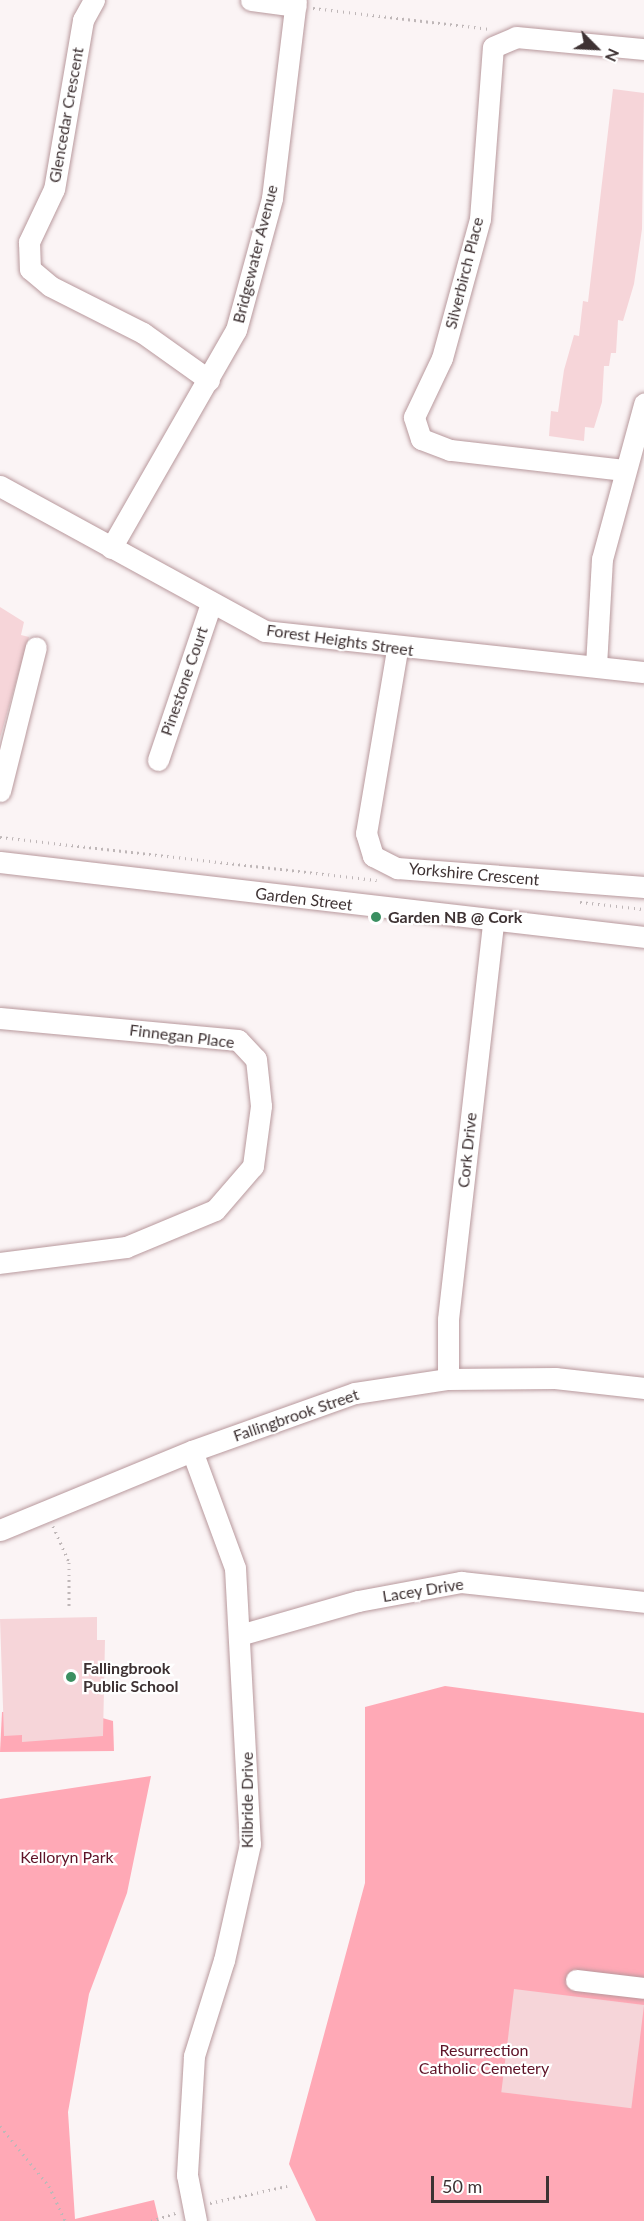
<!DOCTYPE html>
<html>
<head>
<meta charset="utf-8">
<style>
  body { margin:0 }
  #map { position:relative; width:644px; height:2221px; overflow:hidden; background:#fbf4f5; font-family:Lato,sans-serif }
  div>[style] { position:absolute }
  .green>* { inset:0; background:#ffa9b6 }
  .building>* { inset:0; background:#f6d5d9; transform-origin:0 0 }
  .path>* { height:3px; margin-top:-1.5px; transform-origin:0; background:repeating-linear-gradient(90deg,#bfb7b8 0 1.5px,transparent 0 6px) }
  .roads { filter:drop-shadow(0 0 2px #b8999d) drop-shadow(0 0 2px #b8999d) }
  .minor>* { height:21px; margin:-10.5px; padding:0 10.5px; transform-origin:10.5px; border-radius:10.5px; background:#fff }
  .dots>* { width:16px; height:16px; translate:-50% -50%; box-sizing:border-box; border:3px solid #fff; border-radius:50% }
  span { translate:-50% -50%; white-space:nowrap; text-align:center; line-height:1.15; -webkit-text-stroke:4.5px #fff; paint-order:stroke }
  .street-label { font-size:16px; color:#3e3233 }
  .poi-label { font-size:16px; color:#3e3233; font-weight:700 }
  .left { translate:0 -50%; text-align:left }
  .park-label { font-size:16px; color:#5e1327 }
  .north { position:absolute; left:566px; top:18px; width:60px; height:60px; -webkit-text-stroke:4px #fff; paint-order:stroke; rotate:114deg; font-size:16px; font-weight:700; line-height:24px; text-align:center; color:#3e3233 }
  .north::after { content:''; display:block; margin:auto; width:21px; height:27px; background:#3e3233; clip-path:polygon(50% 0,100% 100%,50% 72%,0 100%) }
  .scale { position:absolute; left:431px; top:2176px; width:118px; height:27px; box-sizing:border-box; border:3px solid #3e3233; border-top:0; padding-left:8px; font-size:18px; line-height:21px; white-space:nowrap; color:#3e3233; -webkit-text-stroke:4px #fff; paint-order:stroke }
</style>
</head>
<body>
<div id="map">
  <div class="green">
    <div style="clip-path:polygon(445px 1686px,644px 1713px,644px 2221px,316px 2221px,289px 2164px,365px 1883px,365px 1707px)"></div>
    <div style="clip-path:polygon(67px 1708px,113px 1721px,114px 1751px,0 1752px,2px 1712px)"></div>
    <div style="clip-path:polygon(151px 1776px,127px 1893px,89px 1994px,68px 2112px,75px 2219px,154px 2200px,159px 2221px,0 2221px,0 1799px)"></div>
  </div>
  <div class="building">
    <div style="clip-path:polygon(613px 89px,644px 93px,642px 229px,634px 284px,623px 321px,618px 320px,616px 353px,611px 353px,609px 366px,604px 366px,602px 402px,594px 428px,585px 427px,584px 441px,549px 436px,551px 411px,558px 412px,564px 370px,574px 335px,579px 336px,583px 301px,588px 302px)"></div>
    <div style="clip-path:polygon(0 607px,24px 622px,21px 635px,29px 637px,0 738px)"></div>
    <div style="clip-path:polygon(97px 1617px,97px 1640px,105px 1640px,103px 1736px,22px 1742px,22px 1735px,4px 1736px,0 1619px)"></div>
    <div style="left:514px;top:1989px;width:131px;height:104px;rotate:7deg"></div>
  </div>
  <div class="path">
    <div style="left:313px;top:8px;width:176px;rotate:6.8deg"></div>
    <div style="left:0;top:837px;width:379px;rotate:6.5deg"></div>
    <div style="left:580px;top:902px;width:64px;rotate:6.2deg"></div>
    <div style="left:53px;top:1526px;width:39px;rotate:66deg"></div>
    <div style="left:69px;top:1562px;width:47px;rotate:90deg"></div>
    <div style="left:0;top:2126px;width:77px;rotate:50.8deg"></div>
    <div style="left:49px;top:2186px;width:38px;rotate:65deg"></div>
    <div style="left:210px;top:2203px;width:79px;rotate:-12.4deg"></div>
    <div style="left:151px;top:2221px;width:28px;rotate:-18deg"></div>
  </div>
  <div class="roads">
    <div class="minor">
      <div style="left:94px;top:0;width:23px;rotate:119deg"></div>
      <div style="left:83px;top:20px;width:171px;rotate:99.7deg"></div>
      <div style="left:54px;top:189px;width:59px;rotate:115.3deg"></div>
      <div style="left:29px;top:242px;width:27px;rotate:88deg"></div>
      <div style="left:30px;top:269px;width:26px;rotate:40deg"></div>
      <div style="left:50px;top:286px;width:104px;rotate:26.8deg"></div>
      <div style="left:143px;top:333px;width:81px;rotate:35.5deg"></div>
      <div style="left:251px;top:0;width:45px;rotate:7.6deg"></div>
      <div style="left:624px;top:470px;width:175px;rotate:-173.4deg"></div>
      <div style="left:450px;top:450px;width:31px;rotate:-159deg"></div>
      <div style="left:421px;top:439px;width:23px;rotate:-108deg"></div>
      <div style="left:414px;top:417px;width:65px;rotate:-64.6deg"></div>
      <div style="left:442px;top:358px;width:144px;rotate:-74.7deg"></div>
      <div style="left:480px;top:219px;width:172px;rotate:-85.7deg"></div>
      <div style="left:493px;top:47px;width:25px;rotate:-23deg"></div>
      <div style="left:516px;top:37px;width:129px;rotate:5.4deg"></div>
      <div style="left:0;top:486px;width:302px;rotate:28.7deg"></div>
      <div style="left:265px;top:631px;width:381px;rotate:6.2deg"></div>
      <div style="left:111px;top:548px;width:251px;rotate:-60.2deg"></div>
      <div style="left:236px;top:330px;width:137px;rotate:-74.7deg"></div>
      <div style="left:272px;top:198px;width:199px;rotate:-83.1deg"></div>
      <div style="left:397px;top:650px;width:186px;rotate:99.6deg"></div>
      <div style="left:366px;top:833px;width:24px;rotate:73deg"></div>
      <div style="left:373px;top:856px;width:27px;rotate:27deg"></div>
      <div style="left:397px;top:868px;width:248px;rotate:4.4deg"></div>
      <div style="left:596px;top:666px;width:107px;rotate:-86.8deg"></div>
      <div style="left:602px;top:559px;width:161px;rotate:-74.8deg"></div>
      <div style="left:158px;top:760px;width:166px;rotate:-71.3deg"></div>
      <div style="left:0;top:791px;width:148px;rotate:-76deg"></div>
      <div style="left:0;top:862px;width:648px;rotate:6.64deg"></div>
      <div style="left:0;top:1018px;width:239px;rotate:5.3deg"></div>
      <div style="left:238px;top:1040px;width:26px;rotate:47deg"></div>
      <div style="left:256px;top:1059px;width:47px;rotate:83.9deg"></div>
      <div style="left:261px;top:1106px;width:61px;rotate:97.6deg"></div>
      <div style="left:253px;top:1166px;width:58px;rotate:130.8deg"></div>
      <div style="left:215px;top:1210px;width:96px;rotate:157.4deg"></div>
      <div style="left:126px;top:1247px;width:127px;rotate:172.8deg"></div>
      <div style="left:448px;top:1379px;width:60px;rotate:-90deg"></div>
      <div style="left:448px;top:1319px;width:400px;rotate:-83.5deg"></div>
      <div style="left:192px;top:1451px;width:125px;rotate:69.8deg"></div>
      <div style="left:235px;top:1568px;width:276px;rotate:86.9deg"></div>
      <div style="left:250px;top:1844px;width:119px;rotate:102.6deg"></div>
      <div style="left:224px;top:1960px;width:101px;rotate:107.4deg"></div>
      <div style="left:194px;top:2056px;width:119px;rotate:93.4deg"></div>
      <div style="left:187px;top:2175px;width:47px;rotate:78.9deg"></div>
      <div style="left:0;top:1530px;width:208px;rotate:-22.4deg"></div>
      <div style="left:192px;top:1451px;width:173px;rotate:-19.6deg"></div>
      <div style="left:355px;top:1393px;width:94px;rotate:-8.6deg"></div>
      <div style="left:448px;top:1379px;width:107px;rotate:-0.5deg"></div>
      <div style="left:555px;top:1378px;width:90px;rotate:6.4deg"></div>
      <div style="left:243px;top:1634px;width:120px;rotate:-16deg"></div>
      <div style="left:358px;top:1601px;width:105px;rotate:-10.5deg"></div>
      <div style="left:461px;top:1582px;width:184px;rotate:6.2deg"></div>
      <div style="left:576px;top:1980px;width:68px;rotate:6.7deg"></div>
    </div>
  </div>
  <div class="dots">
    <div style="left:376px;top:917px;background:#3b8f61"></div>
    <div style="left:71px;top:1677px;background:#3b8f61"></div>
  </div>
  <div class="street-label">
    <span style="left:66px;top:115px;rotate:-80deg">Glencedar Crescent</span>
    <span style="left:255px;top:254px;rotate:-76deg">Bridgewater Avenue</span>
    <span style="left:464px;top:273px;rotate:-76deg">Silverbirch Place</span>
    <span style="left:340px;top:640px;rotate:8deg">Forest Heights Street</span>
    <span style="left:184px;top:681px;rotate:-71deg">Pinestone Court</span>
    <span style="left:474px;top:874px;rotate:5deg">Yorkshire Crescent</span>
    <span style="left:304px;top:899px;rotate:7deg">Garden Street</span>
    <span style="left:182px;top:1036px;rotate:7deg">Finnegan Place</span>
    <span style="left:467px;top:1150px;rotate:-84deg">Cork Drive</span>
    <span style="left:296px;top:1415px;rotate:-19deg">Fallingbrook Street</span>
    <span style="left:423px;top:1590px;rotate:-9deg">Lacey Drive</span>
    <span style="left:247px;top:1800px;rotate:-90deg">Kilbride Drive</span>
  </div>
  <div class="poi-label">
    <span class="left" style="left:388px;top:917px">Garden NB @ Cork</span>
    <span class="left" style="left:83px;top:1677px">Fallingbrook<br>Public School</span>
  </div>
  <div class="park-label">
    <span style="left:67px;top:1857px">Kelloryn Park</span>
    <span style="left:484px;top:2059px">Resurrection<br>Catholic Cemetery</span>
  </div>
  <div class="north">N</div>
  <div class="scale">50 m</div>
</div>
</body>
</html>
